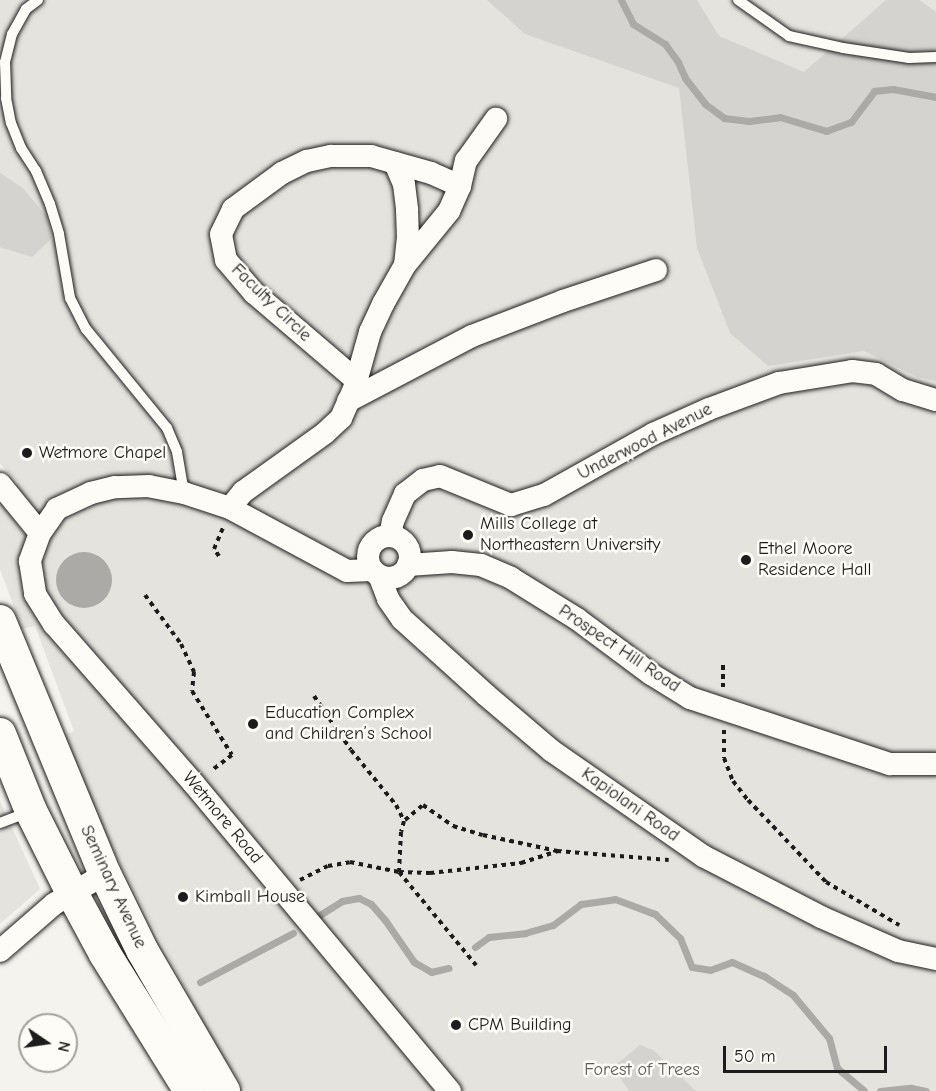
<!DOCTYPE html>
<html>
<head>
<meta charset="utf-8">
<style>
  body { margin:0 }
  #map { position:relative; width:936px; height:1091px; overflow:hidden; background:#f4f3ee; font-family:"Comic Neue",sans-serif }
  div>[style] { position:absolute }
  .built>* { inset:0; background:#e4e3de }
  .green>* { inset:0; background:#d4d3cf }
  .water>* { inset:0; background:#abaaa6 }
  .round { border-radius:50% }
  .stream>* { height:7px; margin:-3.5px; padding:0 3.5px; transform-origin:3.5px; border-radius:3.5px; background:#abaaa6 }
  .path>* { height:4px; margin-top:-2px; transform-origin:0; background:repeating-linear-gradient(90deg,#1c1c1c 0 4.5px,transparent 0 9px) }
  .roads { filter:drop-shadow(0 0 2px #1c1c1c) drop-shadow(0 0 2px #1c1c1c) }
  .lane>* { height:10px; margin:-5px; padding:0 5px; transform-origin:5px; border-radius:5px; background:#fdfcf7 }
  .street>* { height:22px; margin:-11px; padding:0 11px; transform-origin:11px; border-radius:11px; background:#fdfcf7 }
  .street>.ring { margin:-11px; padding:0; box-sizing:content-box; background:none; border:22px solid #fdfcf7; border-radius:50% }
  .secondary>* { height:32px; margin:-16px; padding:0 16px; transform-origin:16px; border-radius:16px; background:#fdfcf7 }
  .dots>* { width:16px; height:16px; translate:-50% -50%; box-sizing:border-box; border:3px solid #fdfcf7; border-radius:50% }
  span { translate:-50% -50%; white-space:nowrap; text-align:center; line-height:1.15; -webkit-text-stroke:5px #fdfcf7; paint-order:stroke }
  .street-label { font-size:18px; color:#1c1c1c }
  .poi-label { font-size:18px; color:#1c1c1c }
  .left { translate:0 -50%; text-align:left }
  .park-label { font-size:18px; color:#5c5c5b }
  .north { position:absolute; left:18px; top:1013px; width:60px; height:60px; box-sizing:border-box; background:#fdfcf7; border:2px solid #a3a29f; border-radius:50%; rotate:103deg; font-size:16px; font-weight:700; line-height:24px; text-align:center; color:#1c1c1c }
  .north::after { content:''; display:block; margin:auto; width:21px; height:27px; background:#1c1c1c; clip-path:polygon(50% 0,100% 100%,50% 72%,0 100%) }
  .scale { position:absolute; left:723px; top:1046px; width:164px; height:27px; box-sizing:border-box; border:3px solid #1c1c1c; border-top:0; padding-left:8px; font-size:18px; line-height:21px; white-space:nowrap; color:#1c1c1c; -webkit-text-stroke:4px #fdfcf7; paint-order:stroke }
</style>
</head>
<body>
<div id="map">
  <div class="built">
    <div style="clip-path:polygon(0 0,936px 0,936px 1091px,246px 1091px,212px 1039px,113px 850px,64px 735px,74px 731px,35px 626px,22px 629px,0 569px,0 500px,18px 482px,0 464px)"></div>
    <div style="clip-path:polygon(0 801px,40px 889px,0 924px)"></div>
  </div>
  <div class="green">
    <div style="clip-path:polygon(487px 0,697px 0,719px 36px,804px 72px,886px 0,919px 0,936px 12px,936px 381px,917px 377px,864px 351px,768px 366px,730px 333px,697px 248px,679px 88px,525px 34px)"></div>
    <div style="clip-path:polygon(0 173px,23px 188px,47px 217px,51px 239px,32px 257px,0 247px)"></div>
    <div style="clip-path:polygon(640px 1045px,653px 1050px,696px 1091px,629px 1091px,613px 1067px)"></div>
  </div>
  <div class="water">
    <div class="round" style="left:56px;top:552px;width:56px;height:56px"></div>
  </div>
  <div class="stream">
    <div style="left:621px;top:0;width:27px;rotate:63deg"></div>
    <div style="left:633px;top:24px;width:38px;rotate:32deg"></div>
    <div style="left:665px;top:44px;width:22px;rotate:54deg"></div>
    <div style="left:678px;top:62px;width:17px;rotate:66deg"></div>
    <div style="left:685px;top:78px;width:33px;rotate:52deg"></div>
    <div style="left:705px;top:104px;width:24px;rotate:36deg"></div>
    <div style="left:724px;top:118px;width:25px;rotate:7deg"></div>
    <div style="left:749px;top:121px;width:31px;rotate:-7deg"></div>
    <div style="left:780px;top:117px;width:48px;rotate:16.9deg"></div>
    <div style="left:826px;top:131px;width:27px;rotate:-20deg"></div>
    <div style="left:851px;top:122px;width:39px;rotate:-53deg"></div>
    <div style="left:874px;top:91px;width:19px;rotate:-6deg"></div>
    <div style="left:893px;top:89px;width:44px;rotate:10.5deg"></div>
    <div style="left:318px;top:916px;width:28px;rotate:-32deg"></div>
    <div style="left:342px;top:901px;width:17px;rotate:-10deg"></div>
    <div style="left:359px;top:898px;width:13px;rotate:27deg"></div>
    <div style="left:371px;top:904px;width:21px;rotate:49deg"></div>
    <div style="left:385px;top:920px;width:51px;rotate:55.4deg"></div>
    <div style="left:414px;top:962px;width:20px;rotate:30deg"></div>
    <div style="left:431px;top:972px;width:18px;rotate:-13deg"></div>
    <div style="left:475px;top:947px;width:17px;rotate:-36deg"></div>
    <div style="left:489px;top:937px;width:36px;rotate:-6deg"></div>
    <div style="left:525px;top:933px;width:29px;rotate:-16deg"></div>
    <div style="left:553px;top:925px;width:35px;rotate:-37deg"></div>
    <div style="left:581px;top:904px;width:34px;rotate:-8deg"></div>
    <div style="left:615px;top:899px;width:43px;rotate:20.6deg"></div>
    <div style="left:655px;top:914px;width:35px;rotate:44deg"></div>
    <div style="left:680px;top:938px;width:31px;rotate:68deg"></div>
    <div style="left:692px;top:967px;width:18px;rotate:9deg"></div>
    <div style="left:710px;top:970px;width:23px;rotate:-20deg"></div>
    <div style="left:732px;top:962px;width:35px;rotate:24deg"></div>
    <div style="left:764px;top:976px;width:35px;rotate:33deg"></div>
    <div style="left:793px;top:995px;width:56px;rotate:50.1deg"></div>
    <div style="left:829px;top:1038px;width:31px;rotate:75deg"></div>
    <div style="left:837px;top:1068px;width:35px;rotate:40deg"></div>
    <div style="left:200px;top:982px;width:105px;rotate:-27.8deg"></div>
    <div style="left:880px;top:1091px;width:31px;rotate:-6deg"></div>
    <div style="left:911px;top:1088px;width:15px;rotate:11deg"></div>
  </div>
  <div class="path">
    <div style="left:219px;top:556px;width:9px;rotate:-126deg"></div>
    <div style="left:214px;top:549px;width:23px;rotate:-67deg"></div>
    <div style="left:145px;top:595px;width:61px;rotate:53.7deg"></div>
    <div style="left:181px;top:644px;width:31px;rotate:65deg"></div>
    <div style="left:194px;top:672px;width:19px;rotate:96deg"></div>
    <div style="left:192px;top:691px;width:75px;rotate:58deg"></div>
    <div style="left:232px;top:755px;width:26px;rotate:143deg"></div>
    <div style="left:723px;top:665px;width:23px;rotate:90deg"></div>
    <div style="left:314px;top:696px;width:65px;rotate:55.6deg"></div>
    <div style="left:351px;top:750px;width:71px;rotate:50.7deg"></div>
    <div style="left:396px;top:805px;width:18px;rotate:63deg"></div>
    <div style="left:404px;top:821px;width:11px;rotate:105deg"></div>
    <div style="left:401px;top:832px;width:40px;rotate:92.9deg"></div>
    <div style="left:399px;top:872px;width:31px;rotate:2deg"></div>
    <div style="left:430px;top:873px;width:92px;rotate:-6.3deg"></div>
    <div style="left:521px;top:863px;width:38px;rotate:-18deg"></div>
    <div style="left:724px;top:730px;width:28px;rotate:90deg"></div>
    <div style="left:724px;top:758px;width:25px;rotate:69deg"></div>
    <div style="left:733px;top:781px;width:24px;rotate:52deg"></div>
    <div style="left:748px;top:800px;width:113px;rotate:46.4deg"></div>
    <div style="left:826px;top:882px;width:85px;rotate:30.5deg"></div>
    <div style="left:405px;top:820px;width:23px;rotate:-40deg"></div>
    <div style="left:423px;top:805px;width:37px;rotate:35deg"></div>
    <div style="left:453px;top:826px;width:31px;rotate:17deg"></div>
    <div style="left:483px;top:835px;width:76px;rotate:12.2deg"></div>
    <div style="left:557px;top:851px;width:112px;rotate:4.6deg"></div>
    <div style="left:300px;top:880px;width:31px;rotate:-27deg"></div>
    <div style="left:328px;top:866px;width:22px;rotate:-10deg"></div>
    <div style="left:350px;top:862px;width:50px;rotate:11.5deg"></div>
    <div style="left:399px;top:872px;width:121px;rotate:50.4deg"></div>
  </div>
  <div class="roads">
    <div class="lane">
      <div style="left:38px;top:0;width:15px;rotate:143deg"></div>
      <div style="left:26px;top:9px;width:29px;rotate:119deg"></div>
      <div style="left:12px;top:34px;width:29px;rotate:104deg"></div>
      <div style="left:5px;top:62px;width:36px;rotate:88deg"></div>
      <div style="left:6px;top:98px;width:25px;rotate:79deg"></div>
      <div style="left:11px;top:123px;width:27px;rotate:68deg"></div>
      <div style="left:21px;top:148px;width:27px;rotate:57deg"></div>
      <div style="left:36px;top:171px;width:36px;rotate:67deg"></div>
      <div style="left:50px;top:204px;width:31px;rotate:73deg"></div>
      <div style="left:59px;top:234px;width:65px;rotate:80.2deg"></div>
      <div style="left:70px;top:298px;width:35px;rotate:63deg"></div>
      <div style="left:86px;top:329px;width:128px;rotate:50.7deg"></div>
      <div style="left:167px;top:428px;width:26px;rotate:67deg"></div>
      <div style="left:177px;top:452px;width:42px;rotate:80.3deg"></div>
      <div style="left:738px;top:0;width:62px;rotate:35.2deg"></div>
      <div style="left:789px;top:36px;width:55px;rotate:12.5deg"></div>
      <div style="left:843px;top:48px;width:67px;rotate:8.6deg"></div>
      <div style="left:909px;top:58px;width:27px;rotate:-2deg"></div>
      <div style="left:0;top:823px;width:30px;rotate:-21deg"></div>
    </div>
    <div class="street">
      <div style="left:395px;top:163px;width:23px;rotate:67deg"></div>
      <div style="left:404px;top:184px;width:26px;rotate:83deg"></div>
      <div style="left:407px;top:210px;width:27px;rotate:88deg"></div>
      <div style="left:408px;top:237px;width:27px;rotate:96deg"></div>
      <div style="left:356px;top:380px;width:134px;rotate:-139.5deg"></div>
      <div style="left:254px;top:293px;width:43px;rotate:-130.3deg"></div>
      <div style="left:226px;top:260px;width:26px;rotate:-101deg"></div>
      <div style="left:221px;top:234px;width:28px;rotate:-64deg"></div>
      <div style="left:233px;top:209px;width:61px;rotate:-36.3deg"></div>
      <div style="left:282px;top:173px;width:28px;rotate:-26deg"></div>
      <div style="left:307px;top:161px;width:25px;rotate:-12deg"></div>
      <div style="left:331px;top:156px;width:40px"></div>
      <div style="left:371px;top:156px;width:62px;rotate:15.8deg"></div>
      <div style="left:431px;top:173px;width:32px;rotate:24deg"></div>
      <div style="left:348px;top:401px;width:140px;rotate:-27.7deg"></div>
      <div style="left:472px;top:336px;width:97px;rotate:-21deg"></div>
      <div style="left:563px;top:301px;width:98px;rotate:-18.4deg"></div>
      <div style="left:0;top:484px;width:63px;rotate:50.8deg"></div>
      <div style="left:230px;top:508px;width:21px;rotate:-51deg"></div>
      <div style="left:243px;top:492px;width:101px;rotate:-35.7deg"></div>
      <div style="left:325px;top:433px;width:22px;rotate:-43deg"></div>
      <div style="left:341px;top:418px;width:32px;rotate:-66deg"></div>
      <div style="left:354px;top:389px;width:59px;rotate:-74.3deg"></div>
      <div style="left:370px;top:332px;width:31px;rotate:-65deg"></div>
      <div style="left:383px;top:304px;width:45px;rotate:-60.6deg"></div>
      <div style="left:405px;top:265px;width:70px;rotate:-50.8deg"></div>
      <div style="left:449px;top:211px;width:27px;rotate:-66deg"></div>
      <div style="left:460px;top:186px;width:26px;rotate:-77deg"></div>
      <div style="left:466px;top:161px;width:52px;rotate:-54.5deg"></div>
      <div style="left:390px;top:536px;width:15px;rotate:-79deg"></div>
      <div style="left:393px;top:521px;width:30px;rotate:-66deg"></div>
      <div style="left:405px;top:494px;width:23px;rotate:-38deg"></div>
      <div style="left:423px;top:480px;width:17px;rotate:-13deg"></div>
      <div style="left:440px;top:476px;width:77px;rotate:22.2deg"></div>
      <div style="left:511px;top:505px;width:34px;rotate:-17deg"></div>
      <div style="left:544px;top:495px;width:125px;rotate:-29.2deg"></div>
      <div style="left:653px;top:434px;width:61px;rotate:-24.1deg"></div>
      <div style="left:709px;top:409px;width:75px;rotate:-20.4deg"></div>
      <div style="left:779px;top:383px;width:74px;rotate:-9.3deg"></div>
      <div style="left:852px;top:371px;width:24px;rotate:7deg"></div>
      <div style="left:876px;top:374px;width:31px;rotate:31deg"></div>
      <div style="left:903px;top:390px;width:34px;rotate:17deg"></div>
      <div class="ring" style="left:368px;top:536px;width:20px;height:20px"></div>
      <div style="left:408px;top:565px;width:44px;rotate:-3.9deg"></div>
      <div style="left:452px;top:562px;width:29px;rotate:6deg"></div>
      <div style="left:481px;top:565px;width:33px;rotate:23deg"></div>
      <div style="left:511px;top:578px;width:78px;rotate:31.8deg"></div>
      <div style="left:577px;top:619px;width:92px;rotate:36.6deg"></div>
      <div style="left:651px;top:674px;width:46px;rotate:31.6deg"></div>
      <div style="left:690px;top:698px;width:211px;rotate:18.3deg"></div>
      <div style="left:890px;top:764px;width:46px"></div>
      <div style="left:373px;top:570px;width:26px;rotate:178deg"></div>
      <div style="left:347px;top:571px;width:133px;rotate:-151.7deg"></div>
      <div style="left:230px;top:508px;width:48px;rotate:-161.9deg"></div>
      <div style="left:184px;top:493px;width:36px;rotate:-169deg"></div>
      <div style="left:149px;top:486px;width:34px;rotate:178deg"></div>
      <div style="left:115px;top:487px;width:25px;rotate:166deg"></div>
      <div style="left:91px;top:493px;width:38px;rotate:155deg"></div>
      <div style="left:57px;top:509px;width:29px;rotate:125deg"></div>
      <div style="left:40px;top:533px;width:30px;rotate:110deg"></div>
      <div style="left:30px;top:561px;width:33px;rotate:81deg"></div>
      <div style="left:35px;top:594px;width:36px;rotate:58deg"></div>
      <div style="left:54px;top:624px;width:213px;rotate:48.8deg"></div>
      <div style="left:194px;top:784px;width:400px;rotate:50.2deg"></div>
      <div style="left:379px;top:575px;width:26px;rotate:69deg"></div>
      <div style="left:388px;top:599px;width:24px;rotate:55deg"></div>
      <div style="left:402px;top:619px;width:113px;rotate:42.1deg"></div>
      <div style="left:486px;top:695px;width:87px;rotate:40.3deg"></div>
      <div style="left:552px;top:751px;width:184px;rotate:34.8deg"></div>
      <div style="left:703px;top:856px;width:133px;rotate:27.3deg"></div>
      <div style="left:821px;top:917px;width:84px;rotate:23.8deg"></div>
      <div style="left:898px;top:951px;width:39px;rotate:12deg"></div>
      <div style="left:0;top:951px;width:72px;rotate:-41deg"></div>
      <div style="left:54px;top:904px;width:59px;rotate:-30.5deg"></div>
    </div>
    <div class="secondary">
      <div style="left:0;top:621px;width:274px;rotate:67.5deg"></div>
      <div style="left:105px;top:874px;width:85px;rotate:64deg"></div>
      <div style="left:142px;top:950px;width:163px;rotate:59.8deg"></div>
      <div style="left:0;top:734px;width:83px;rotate:68.1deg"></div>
      <div style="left:31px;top:811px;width:92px;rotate:63.4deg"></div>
      <div style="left:72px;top:893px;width:69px;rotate:61.6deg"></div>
      <div style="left:105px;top:954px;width:161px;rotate:58.2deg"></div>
    </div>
  </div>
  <div class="dots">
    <div style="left:27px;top:453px;background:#1c1c1c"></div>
    <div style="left:468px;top:535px;background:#1c1c1c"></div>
    <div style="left:746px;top:560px;background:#1c1c1c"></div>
    <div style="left:253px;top:724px;background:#1c1c1c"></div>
    <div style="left:183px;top:897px;background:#1c1c1c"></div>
    <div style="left:456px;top:1025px;background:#1c1c1c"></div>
  </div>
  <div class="street-label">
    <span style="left:271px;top:303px;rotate:44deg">Faculty Circle</span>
    <span style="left:645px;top:442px;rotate:-27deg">Underwood Avenue</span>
    <span style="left:619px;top:649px;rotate:34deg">Prospect Hill Road</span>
    <span style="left:630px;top:805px;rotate:35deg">Kapiolani Road</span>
    <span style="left:222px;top:818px;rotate:50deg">Wetmore Road</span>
    <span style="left:113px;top:887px;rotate:65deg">Seminary Avenue</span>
  </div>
  <div class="poi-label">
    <span class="left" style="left:39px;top:453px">Wetmore Chapel</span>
    <span class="left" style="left:480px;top:535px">Mills College at<br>Northeastern University</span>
    <span class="left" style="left:758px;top:560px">Ethel Moore<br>Residence Hall</span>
    <span class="left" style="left:265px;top:724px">Education Complex<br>and Children’s School</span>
    <span class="left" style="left:195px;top:897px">Kimball House</span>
    <span class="left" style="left:468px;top:1025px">CPM Building</span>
  </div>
  <div class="park-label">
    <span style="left:642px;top:1070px">Forest of Trees</span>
  </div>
  <div class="north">N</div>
  <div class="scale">50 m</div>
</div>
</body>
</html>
